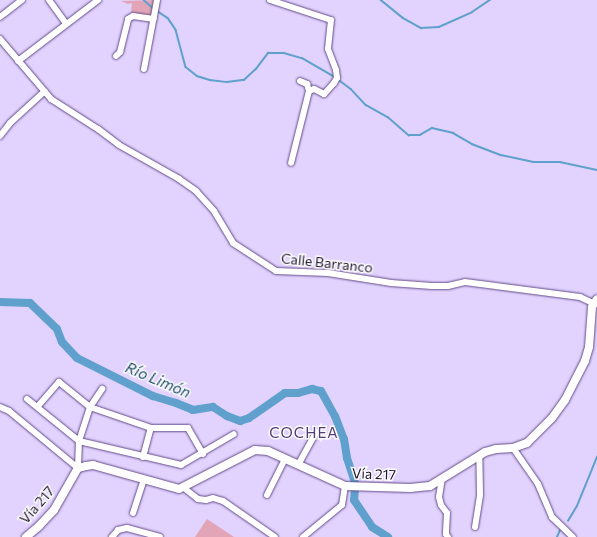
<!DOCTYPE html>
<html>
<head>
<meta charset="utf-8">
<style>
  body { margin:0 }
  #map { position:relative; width:597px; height:537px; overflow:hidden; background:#e1d2fe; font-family:Commissioner,sans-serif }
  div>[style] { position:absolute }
  .green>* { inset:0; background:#e2a5b7 }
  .stream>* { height:1.5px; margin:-0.75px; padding:0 0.75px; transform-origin:0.75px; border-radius:0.75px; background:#5fa0cc }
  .river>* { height:8px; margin:-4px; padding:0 4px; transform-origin:4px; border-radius:4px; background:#5fa0cc }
  .roads { filter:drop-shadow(0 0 1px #634b89) drop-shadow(0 0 1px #634b89) }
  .minor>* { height:6px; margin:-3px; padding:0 3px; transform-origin:3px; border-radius:3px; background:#fff }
  .major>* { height:8px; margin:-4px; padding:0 4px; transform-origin:4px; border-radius:4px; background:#fff }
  span { translate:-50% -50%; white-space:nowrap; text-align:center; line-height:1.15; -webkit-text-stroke:3px #fcfcfc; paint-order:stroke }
  .street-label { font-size:14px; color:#211732 }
  .water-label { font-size:15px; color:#1a4b6a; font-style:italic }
  .neighbourhood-label { font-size:15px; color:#533b78; letter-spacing:1px }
</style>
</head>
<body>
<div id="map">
  <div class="green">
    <div style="clip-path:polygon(156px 0,152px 16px,131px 14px,132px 3px,128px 4px,121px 1px)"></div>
    <div style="clip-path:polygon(207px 519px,234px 537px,195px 537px)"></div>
  </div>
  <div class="stream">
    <div style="left:144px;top:0;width:12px;rotate:42deg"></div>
    <div style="left:381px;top:0;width:28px;rotate:39deg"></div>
    <div style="left:403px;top:18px;width:21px;rotate:29deg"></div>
    <div style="left:421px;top:28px;width:18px;rotate:-3deg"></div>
    <div style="left:439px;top:27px;width:36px;rotate:-24deg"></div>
    <div style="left:472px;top:12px;width:22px;rotate:-34deg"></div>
    <div style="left:156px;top:10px;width:14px;rotate:34deg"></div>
    <div style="left:168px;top:18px;width:14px;rotate:56deg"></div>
    <div style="left:176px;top:30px;width:38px;rotate:75deg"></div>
    <div style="left:186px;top:67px;width:14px;rotate:39deg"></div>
    <div style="left:197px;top:76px;width:14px;rotate:17deg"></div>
    <div style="left:210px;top:80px;width:17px;rotate:7deg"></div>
    <div style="left:227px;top:82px;width:17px;rotate:-7deg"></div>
    <div style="left:244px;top:80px;width:16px;rotate:-43deg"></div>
    <div style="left:256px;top:69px;width:20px;rotate:-53deg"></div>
    <div style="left:268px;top:53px;width:16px"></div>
    <div style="left:284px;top:53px;width:19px;rotate:16deg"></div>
    <div style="left:302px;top:58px;width:38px;rotate:30deg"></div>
    <div style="left:339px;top:80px;width:15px;rotate:37deg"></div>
    <div style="left:351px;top:89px;width:22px;rotate:47deg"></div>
    <div style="left:366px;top:105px;width:25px;rotate:29deg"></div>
    <div style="left:388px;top:117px;width:28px;rotate:41deg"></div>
    <div style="left:409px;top:135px;width:11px"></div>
    <div style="left:420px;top:135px;width:14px;rotate:-30deg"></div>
    <div style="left:432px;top:128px;width:22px;rotate:13deg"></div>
    <div style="left:453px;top:133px;width:22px;rotate:30deg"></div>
    <div style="left:472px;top:144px;width:31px;rotate:21deg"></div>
    <div style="left:501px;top:155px;width:33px;rotate:12deg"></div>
    <div style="left:533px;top:162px;width:27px"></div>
    <div style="left:560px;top:162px;width:38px;rotate:12deg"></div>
    <div style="left:568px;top:521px;width:17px;rotate:-59deg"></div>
    <div style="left:577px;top:506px;width:53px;rotate:-67.8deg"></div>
    <div style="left:557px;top:537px;width:10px;rotate:-66deg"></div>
  </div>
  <div class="river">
    <div style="left:0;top:302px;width:30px;rotate:2deg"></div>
    <div style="left:30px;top:303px;width:37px;rotate:44deg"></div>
    <div style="left:57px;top:329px;width:14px;rotate:69deg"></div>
    <div style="left:62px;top:342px;width:22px;rotate:47deg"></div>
    <div style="left:77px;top:358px;width:85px;rotate:26.6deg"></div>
    <div style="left:153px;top:396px;width:24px;rotate:17deg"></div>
    <div style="left:176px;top:403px;width:18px;rotate:22deg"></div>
    <div style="left:193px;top:410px;width:20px;rotate:-9deg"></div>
    <div style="left:213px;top:407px;width:17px;rotate:33deg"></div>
    <div style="left:227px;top:416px;width:14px;rotate:21deg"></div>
    <div style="left:240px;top:421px;width:9px;rotate:-18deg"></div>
    <div style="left:249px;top:418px;width:44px;rotate:-34.8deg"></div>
    <div style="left:285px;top:393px;width:13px"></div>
    <div style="left:298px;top:393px;width:15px;rotate:-16deg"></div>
    <div style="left:312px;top:389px;width:9px;rotate:13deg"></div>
    <div style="left:321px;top:391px;width:29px;rotate:61deg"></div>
    <div style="left:335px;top:416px;width:25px;rotate:69deg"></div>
    <div style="left:344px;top:439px;width:19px;rotate:81deg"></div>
    <div style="left:347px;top:458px;width:25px;rotate:72deg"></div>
    <div style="left:355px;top:489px;width:11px;rotate:95deg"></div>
    <div style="left:354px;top:500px;width:32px;rotate:56deg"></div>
    <div style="left:372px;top:527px;width:19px;rotate:32deg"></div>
  </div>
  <div class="roads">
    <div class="minor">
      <div style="left:49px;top:0;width:29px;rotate:54deg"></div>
      <div style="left:270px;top:0;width:64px;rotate:18.2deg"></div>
      <div style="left:331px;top:20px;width:29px;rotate:96deg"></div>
      <div style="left:328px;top:49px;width:22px;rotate:69deg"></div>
      <div style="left:336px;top:70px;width:8px;rotate:83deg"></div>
      <div style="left:337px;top:78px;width:6px;rotate:121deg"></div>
      <div style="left:334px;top:83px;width:15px;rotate:132deg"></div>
      <div style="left:324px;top:94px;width:11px;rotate:-153deg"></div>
      <div style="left:314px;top:89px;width:5px;rotate:158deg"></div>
      <div style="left:309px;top:91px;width:74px;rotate:104deg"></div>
      <div style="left:0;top:17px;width:28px;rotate:-38deg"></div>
      <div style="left:0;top:39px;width:79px;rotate:49.6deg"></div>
      <div style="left:51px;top:99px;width:56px;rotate:32.6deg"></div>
      <div style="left:98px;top:129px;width:26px;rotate:37deg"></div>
      <div style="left:119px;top:145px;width:69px;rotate:29.5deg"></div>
      <div style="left:179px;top:179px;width:21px;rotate:35deg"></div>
      <div style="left:196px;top:191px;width:27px;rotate:48deg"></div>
      <div style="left:214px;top:211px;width:37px;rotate:59deg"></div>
      <div style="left:233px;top:243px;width:51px;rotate:33.1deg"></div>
      <div style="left:276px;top:271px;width:52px;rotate:2.2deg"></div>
      <div style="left:328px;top:273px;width:64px;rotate:9deg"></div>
      <div style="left:391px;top:283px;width:41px;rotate:4.2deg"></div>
      <div style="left:432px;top:286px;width:16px"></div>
      <div style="left:448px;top:286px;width:17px;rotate:-13deg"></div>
      <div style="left:465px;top:282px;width:116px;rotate:7.4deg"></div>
      <div style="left:580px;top:297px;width:14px;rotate:25deg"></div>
      <div style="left:116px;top:56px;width:6px;rotate:-45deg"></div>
      <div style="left:120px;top:52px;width:34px;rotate:-76deg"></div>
      <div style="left:128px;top:19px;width:6px;rotate:-31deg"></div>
      <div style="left:133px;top:16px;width:21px;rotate:8deg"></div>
      <div style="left:18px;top:61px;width:101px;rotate:-37.3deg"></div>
      <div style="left:144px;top:69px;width:70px;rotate:-79.3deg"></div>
      <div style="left:300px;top:81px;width:8px;rotate:23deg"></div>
      <div style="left:307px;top:84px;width:7px;rotate:74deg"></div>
      <div style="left:0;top:136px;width:16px;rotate:-52deg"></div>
      <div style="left:10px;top:123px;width:47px;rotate:-42.4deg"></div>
      <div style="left:27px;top:399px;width:67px;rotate:38.9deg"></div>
      <div style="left:79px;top:441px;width:105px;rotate:13.2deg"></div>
      <div style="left:181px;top:465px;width:61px;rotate:-30.3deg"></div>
      <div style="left:38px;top:406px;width:32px;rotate:-49deg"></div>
      <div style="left:59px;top:382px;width:40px;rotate:39deg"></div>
      <div style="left:90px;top:407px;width:65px;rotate:19deg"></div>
      <div style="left:151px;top:428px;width:37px"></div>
      <div style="left:188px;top:428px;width:30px;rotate:60deg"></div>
      <div style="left:0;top:407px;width:10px;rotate:24deg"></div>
      <div style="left:9px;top:411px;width:89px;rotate:39.6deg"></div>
      <div style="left:513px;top:448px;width:44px;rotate:55.2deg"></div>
      <div style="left:538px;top:484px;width:36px;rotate:67deg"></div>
      <div style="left:552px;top:517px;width:29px;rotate:44deg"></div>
      <div style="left:143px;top:457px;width:30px;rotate:-75deg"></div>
      <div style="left:298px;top:465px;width:38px;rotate:-61deg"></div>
      <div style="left:78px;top:468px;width:27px;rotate:-88deg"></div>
      <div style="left:79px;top:441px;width:36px;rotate:-72deg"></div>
      <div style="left:90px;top:407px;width:22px;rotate:-56deg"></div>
      <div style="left:442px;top:478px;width:19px;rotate:99deg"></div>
      <div style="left:439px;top:497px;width:8px;rotate:76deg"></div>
      <div style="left:441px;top:505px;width:10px;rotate:53deg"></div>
      <div style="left:447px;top:513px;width:21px;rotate:93deg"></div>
      <div style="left:446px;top:534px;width:4px;rotate:56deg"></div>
      <div style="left:184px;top:488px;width:18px;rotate:38deg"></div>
      <div style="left:198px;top:499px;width:8px;rotate:7deg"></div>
      <div style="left:206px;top:500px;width:7px;rotate:-16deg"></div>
      <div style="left:213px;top:498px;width:10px;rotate:17deg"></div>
      <div style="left:223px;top:501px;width:63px;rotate:34.7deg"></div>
      <div style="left:267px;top:495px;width:40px;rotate:-63.4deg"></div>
      <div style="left:133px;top:513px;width:36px;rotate:-72deg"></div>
      <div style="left:475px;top:527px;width:33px;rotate:-81deg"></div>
      <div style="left:480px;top:494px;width:39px;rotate:-91deg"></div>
      <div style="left:112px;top:537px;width:9px;rotate:-49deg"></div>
      <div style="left:118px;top:530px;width:9px;rotate:-13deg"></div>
      <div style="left:127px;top:528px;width:34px;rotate:15deg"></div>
      <div style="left:303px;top:537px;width:50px;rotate:-39.4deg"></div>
      <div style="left:342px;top:505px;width:19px;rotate:-81deg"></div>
    </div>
    <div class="major">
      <div style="left:26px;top:537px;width:17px;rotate:-40deg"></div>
      <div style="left:39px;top:526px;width:22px;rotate:-47deg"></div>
      <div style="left:54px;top:510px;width:48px;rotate:-60.3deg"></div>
      <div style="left:78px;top:468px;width:8px;rotate:-14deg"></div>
      <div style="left:86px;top:466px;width:7px;rotate:-8deg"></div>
      <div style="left:93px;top:465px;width:89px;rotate:15.6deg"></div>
      <div style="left:179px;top:489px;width:85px;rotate:-27.2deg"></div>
      <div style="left:255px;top:450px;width:13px;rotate:4deg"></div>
      <div style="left:268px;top:451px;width:85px;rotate:24.4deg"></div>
      <div style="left:345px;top:486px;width:65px;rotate:1.8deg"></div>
      <div style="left:410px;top:488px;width:20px;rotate:-6deg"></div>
      <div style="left:430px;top:486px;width:65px;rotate:-31.7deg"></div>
      <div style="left:485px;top:452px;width:11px;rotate:-15deg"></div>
      <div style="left:496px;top:449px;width:17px;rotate:-3deg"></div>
      <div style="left:513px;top:448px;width:15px;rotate:-20deg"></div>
      <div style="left:527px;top:443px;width:35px;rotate:-45deg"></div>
      <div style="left:552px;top:418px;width:22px;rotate:-54deg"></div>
      <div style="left:565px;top:400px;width:44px;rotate:-62.9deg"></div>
      <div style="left:585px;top:361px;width:15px;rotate:-74deg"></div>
      <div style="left:589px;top:347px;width:40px;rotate:-85.7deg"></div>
      <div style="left:592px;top:307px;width:9px;rotate:-58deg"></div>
    </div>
  </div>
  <div class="street-label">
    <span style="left:327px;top:263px;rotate:6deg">Calle Barranco</span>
    <span style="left:374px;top:474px;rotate:2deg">Vía 217</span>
    <span style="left:37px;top:505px;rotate:-49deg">Vía 217</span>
  </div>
  <div class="water-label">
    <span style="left:158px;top:380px;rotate:23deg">Río Limón</span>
  </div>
  <div class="neighbourhood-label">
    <span style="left:304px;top:433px">COCHEA</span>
  </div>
</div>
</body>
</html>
